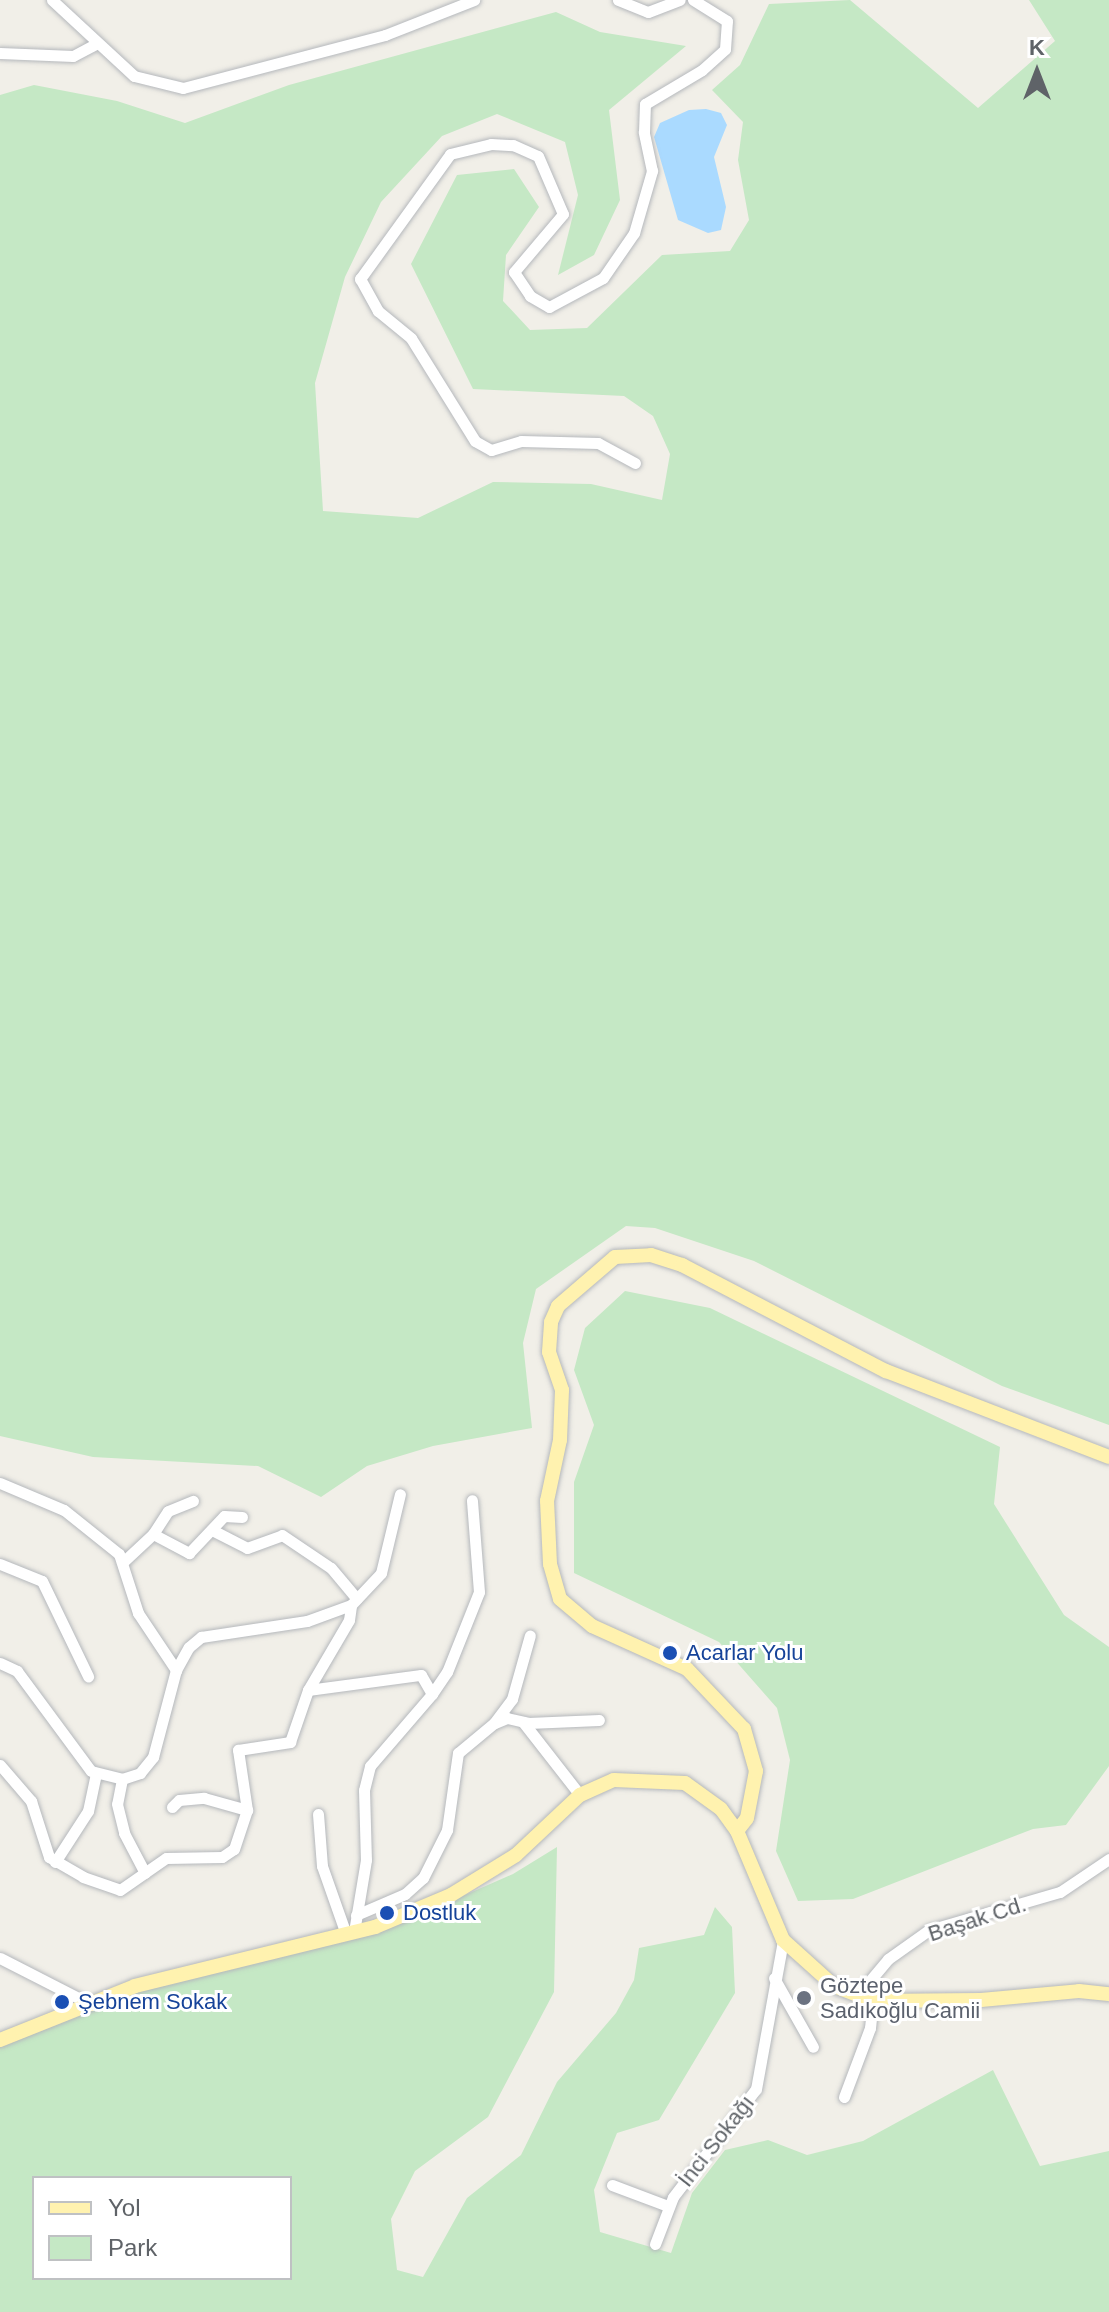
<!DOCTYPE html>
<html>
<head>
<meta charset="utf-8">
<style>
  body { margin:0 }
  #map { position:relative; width:1109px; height:2312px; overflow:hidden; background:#f1efe8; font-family:Arial,sans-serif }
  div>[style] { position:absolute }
  .green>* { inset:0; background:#c5e8c5 }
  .water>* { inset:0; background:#aadaff }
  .roads { filter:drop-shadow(0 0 2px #b5b8bc) drop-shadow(0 0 2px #b5b8bc) }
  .minor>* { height:11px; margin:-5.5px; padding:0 5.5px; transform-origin:5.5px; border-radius:5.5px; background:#fff }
  .major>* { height:14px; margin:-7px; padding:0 7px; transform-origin:7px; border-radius:7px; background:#fff2af }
  .dots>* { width:22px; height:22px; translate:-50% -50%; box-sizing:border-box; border:4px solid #fff; border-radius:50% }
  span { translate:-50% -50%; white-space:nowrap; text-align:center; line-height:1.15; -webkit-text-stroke:6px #fff; paint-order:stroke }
  .transit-label { font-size:22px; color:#164399 }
  .left { translate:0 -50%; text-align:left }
  .street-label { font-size:22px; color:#5f6368 }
  .worship-label { font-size:22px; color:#5b616d }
  .legend { position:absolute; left:32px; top:2176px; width:260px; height:104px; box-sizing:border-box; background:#fff; border:2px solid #bfc1c3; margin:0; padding:10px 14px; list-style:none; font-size:24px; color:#5f6368 }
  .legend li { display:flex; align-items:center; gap:16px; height:40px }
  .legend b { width:40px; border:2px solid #bfc1c3 }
  .north { position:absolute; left:997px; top:32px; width:80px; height:80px; -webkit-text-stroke:6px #fff; paint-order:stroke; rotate:0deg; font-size:22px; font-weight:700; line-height:32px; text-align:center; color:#5f6368 }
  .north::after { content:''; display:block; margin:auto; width:28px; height:36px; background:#5f6368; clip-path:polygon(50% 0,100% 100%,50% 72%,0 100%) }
</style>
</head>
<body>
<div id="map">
  <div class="green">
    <div style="clip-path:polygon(850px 0,978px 108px,1055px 41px,1029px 0,1109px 0,1109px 1425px,1002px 1386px,754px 1261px,655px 1228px,626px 1226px,536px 1289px,523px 1343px,532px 1428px,433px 1446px,367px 1466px,321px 1497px,258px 1466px,93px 1457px,0 1436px,0 95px,34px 85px,117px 101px,185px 123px,289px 85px,556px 12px,600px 32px,686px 46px,609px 110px,620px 200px,594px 255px,558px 275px,578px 195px,565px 142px,497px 114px,442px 136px,381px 202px,345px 277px,315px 383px,323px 511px,418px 518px,493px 482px,591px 484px,662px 500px,670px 454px,653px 416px,624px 396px,473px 389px,411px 264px,457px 175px,514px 169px,539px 207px,506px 255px,503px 301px,530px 330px,587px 328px,662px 255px,730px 251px,749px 220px,738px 160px,743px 122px,712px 90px,740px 65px,769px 4px)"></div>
    <div style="clip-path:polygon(625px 1291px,710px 1308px,1000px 1447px,994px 1504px,1064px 1615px,1109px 1647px,1109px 1766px,1066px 1825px,1033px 1829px,853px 1899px,798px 1901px,776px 1851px,790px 1760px,777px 1708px,719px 1642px,574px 1573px,574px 1482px,594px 1425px,574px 1370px,585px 1328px)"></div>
    <div style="clip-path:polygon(evenodd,557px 1847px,554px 1992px,488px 2117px,415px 2171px,391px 2219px,397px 2270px,423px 2277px,467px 2198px,521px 2155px,557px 2082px,616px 2013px,634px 1980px,639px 1948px,704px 1935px,715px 1907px,732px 1927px,735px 1993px,659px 2120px,617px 2133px,594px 2190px,600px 2232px,671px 2253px,692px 2193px,725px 2150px,768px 2140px,807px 2155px,863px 2141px,993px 2070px,1040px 2166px,1109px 2151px,1109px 2312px,0 2312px,0 2043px,141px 1989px,422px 1914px,513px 1874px,557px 1847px,34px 2178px,290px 2178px,290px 2278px,34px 2278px,34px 2178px)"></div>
  </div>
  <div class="water">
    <div style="clip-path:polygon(706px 109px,721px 113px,727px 125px,714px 157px,726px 207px,721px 230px,708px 233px,678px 220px,654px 137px,660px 123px,689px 110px)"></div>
  </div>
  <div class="roads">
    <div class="minor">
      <div style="left:52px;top:0;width:112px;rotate:42.8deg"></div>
      <div style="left:134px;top:76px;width:50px;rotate:13.8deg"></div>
      <div style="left:183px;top:88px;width:209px;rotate:-14.7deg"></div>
      <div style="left:385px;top:35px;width:96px;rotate:-21.5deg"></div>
      <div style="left:618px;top:0;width:32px;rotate:22deg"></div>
      <div style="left:648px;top:12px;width:34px;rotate:-21deg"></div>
      <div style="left:0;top:53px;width:73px;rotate:2.4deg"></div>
      <div style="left:73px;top:56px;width:27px;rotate:-28deg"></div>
      <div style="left:635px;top:463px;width:42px;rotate:-151.6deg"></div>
      <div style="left:598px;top:443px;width:77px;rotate:-178.5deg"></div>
      <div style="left:521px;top:441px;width:31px;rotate:163deg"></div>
      <div style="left:491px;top:450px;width:18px;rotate:-151deg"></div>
      <div style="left:475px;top:441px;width:121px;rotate:-121.9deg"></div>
      <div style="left:411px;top:338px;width:43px;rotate:-140.7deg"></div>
      <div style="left:378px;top:311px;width:37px;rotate:-119deg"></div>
      <div style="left:360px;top:279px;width:154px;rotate:-54.2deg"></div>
      <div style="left:450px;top:154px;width:42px;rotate:-13.7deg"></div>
      <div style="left:491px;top:144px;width:22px;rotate:3deg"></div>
      <div style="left:513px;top:145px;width:27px;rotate:24deg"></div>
      <div style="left:538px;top:156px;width:63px;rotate:66.7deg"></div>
      <div style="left:563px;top:214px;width:76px;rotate:130.2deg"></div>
      <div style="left:514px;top:272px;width:29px;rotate:56deg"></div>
      <div style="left:530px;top:296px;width:22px;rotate:30deg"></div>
      <div style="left:549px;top:307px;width:61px;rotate:-28.2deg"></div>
      <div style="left:603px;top:278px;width:55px;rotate:-55.4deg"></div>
      <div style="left:634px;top:233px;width:65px;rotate:-73.8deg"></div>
      <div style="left:652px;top:171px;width:40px;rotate:-102deg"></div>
      <div style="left:644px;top:132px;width:28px;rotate:-88deg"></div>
      <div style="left:645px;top:104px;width:66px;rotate:-30.8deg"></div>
      <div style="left:702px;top:70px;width:31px;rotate:-42deg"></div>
      <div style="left:725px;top:49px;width:28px;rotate:-86deg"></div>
      <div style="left:727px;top:21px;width:40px;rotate:-148deg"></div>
      <div style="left:0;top:1483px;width:69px;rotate:22.9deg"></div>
      <div style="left:64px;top:1510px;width:70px;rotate:38.7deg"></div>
      <div style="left:119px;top:1554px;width:62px;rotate:72.1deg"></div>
      <div style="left:138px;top:1613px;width:69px;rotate:56.3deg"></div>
      <div style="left:214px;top:1531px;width:37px;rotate:27deg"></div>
      <div style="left:247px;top:1548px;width:37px;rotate:-20deg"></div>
      <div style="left:282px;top:1535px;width:59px;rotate:34deg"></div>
      <div style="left:331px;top:1568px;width:40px;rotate:50deg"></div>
      <div style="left:153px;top:1534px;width:27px;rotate:-57deg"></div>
      <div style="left:168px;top:1511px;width:27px;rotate:-22deg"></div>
      <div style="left:123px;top:1562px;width:41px;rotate:-43deg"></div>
      <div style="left:153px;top:1534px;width:41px;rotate:27.8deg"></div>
      <div style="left:189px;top:1553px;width:51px;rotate:-46.6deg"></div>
      <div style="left:224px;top:1516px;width:18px;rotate:3deg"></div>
      <div style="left:0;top:1564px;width:45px;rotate:22deg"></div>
      <div style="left:42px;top:1581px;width:106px;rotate:64.2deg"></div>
      <div style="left:0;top:1663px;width:19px;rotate:25deg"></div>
      <div style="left:17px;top:1671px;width:124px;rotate:53.5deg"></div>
      <div style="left:91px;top:1771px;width:32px;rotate:14deg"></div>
      <div style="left:122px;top:1779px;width:19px;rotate:-18deg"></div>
      <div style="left:140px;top:1773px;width:21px;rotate:-51deg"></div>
      <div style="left:153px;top:1757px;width:90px;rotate:-75.2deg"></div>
      <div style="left:176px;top:1670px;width:26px;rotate:-61deg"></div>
      <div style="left:189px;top:1647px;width:16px;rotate:-40deg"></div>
      <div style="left:201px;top:1637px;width:107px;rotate:-8.6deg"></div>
      <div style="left:307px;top:1621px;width:47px;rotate:-20deg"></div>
      <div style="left:351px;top:1605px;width:44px;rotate:-46.8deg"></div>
      <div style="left:381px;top:1573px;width:81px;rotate:-76.5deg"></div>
      <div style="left:308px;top:1690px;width:114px;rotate:-7.6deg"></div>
      <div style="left:421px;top:1675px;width:22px;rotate:60deg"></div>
      <div style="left:432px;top:1694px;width:95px;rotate:130.7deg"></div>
      <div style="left:370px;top:1766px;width:25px;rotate:104deg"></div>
      <div style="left:364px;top:1790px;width:70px;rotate:88.4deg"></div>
      <div style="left:366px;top:1860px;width:73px;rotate:99.5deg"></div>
      <div style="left:432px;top:1694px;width:27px;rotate:-56deg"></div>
      <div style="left:447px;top:1672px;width:86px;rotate:-68.2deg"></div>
      <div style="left:479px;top:1592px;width:92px;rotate:-94.4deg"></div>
      <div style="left:523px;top:1722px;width:93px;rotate:52deg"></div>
      <div style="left:495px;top:1723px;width:13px;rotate:-23deg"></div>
      <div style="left:507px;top:1718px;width:22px;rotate:13deg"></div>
      <div style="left:528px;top:1723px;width:71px;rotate:-2.4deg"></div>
      <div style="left:0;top:1765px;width:48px;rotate:49.3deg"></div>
      <div style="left:31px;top:1801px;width:59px;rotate:72.2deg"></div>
      <div style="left:49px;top:1857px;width:39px;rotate:30deg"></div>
      <div style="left:83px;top:1877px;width:39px;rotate:19deg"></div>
      <div style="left:120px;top:1890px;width:56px;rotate:-34.8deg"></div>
      <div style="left:166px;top:1858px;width:56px;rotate:-1deg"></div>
      <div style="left:222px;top:1857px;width:14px;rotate:-34deg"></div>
      <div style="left:234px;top:1849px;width:41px;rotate:-71.6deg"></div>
      <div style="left:247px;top:1810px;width:61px;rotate:-98.5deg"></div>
      <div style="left:238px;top:1750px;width:53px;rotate:-8.7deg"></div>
      <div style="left:290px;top:1742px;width:55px;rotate:-70.9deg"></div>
      <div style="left:308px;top:1690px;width:81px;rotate:-59.6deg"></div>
      <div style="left:349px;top:1620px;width:15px;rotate:-82deg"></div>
      <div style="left:122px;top:1779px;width:25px;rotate:101deg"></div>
      <div style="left:117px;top:1804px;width:30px;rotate:76deg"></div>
      <div style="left:124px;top:1833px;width:45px;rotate:62.3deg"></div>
      <div style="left:172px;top:1807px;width:10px;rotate:-45deg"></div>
      <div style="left:179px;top:1800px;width:25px;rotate:-5deg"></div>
      <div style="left:204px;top:1798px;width:45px;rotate:15.6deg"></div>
      <div style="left:318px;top:1814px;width:52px;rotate:85.6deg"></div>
      <div style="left:322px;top:1866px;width:72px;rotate:70.6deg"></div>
      <div style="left:55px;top:1862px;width:61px;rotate:-57.1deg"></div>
      <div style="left:88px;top:1811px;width:39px;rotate:-78deg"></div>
      <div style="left:356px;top:1915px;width:53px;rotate:-23.2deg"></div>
      <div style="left:405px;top:1894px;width:24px;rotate:-42deg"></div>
      <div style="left:423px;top:1878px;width:54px;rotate:-63.4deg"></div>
      <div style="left:447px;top:1830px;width:78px;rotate:-81.9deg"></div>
      <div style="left:458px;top:1753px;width:47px;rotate:-39.8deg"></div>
      <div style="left:494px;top:1723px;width:30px;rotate:-53deg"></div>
      <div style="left:512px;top:1699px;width:66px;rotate:-74.3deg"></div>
      <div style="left:0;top:1958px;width:103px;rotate:27.1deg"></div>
      <div style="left:774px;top:1978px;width:79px;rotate:60.5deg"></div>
      <div style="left:857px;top:1996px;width:48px;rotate:-50deg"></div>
      <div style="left:888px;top:1959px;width:50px;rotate:-35.3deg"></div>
      <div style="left:929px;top:1930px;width:136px;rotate:-16.2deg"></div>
      <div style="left:1060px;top:1892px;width:59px;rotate:-34deg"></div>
      <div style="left:844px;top:2097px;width:74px;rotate:-69.4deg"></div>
      <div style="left:870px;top:2028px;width:27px;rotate:-84deg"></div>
      <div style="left:612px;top:2185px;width:60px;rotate:20.6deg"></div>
      <div style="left:655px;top:2244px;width:50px;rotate:-69deg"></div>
      <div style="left:673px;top:2197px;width:136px;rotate:-52.5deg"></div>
      <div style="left:756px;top:2089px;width:151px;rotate:-79.7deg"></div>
    </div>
    <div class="major">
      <div style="left:737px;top:1831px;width:16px;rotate:-52deg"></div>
      <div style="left:747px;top:1818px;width:48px;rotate:-79.2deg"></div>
      <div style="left:756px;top:1771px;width:44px;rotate:-105.9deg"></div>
      <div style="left:744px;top:1729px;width:83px;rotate:-133.5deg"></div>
      <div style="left:687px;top:1669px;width:104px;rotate:-155.6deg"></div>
      <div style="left:592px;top:1626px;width:42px;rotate:-139.8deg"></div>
      <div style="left:560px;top:1599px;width:36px;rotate:-106deg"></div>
      <div style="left:550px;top:1564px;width:63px;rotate:-92.7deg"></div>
      <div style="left:547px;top:1501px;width:62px;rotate:-78deg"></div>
      <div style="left:560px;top:1440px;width:50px;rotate:-87.7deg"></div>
      <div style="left:562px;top:1390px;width:40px;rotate:-108.9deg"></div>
      <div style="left:549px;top:1352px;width:30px;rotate:-86deg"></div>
      <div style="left:551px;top:1322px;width:17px;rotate:-66deg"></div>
      <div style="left:558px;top:1306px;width:75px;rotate:-40.7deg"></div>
      <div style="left:615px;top:1257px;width:36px;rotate:-3deg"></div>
      <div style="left:651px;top:1255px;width:33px;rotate:18deg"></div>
      <div style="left:682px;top:1265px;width:230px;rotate:27.5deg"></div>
      <div style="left:886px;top:1371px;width:239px;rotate:21.1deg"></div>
      <div style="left:0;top:2040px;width:145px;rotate:-21.8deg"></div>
      <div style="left:135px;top:1986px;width:247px;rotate:-13.8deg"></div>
      <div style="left:375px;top:1927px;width:82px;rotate:-22.8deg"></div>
      <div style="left:451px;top:1895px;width:76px;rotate:-31.6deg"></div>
      <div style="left:516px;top:1855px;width:88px;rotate:-43.2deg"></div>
      <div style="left:580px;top:1795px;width:37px;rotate:-24deg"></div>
      <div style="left:614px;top:1780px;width:71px;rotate:2.4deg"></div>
      <div style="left:685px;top:1783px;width:44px;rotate:35.8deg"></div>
      <div style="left:721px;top:1809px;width:27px;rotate:54deg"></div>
      <div style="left:737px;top:1831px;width:118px;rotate:67.1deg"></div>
      <div style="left:783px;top:1940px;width:69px;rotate:42deg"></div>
      <div style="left:834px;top:1986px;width:42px;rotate:21deg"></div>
      <div style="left:873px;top:2001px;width:108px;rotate:-0.5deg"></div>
      <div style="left:981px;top:2000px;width:98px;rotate:-5.2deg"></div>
      <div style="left:1079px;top:1991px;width:30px;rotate:6deg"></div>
    </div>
  </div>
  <div class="dots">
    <div style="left:670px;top:1653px;background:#1a4fb4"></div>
    <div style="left:387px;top:1913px;background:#1a4fb4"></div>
    <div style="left:804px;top:1998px;background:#6b7280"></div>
    <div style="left:62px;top:2002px;background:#1a4fb4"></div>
  </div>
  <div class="transit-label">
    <span class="left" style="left:686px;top:1653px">Acarlar Yolu</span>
    <span class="left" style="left:403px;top:1913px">Dostluk</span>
    <span class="left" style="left:78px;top:2002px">Şebnem Sokak</span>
  </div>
  <div class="street-label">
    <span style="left:977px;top:1919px;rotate:-18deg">Başak Cd.</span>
    <span style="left:716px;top:2141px;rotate:-52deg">İnci Sokağı</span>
  </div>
  <div class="worship-label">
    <span class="left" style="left:820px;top:1998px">Göztepe<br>Sadıkoğlu Camii</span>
  </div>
  <ul class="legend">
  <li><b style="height:10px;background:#fff2af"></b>Yol</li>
  <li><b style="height:22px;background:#c5e8c5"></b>Park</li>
  </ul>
  <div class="north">K</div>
</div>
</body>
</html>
